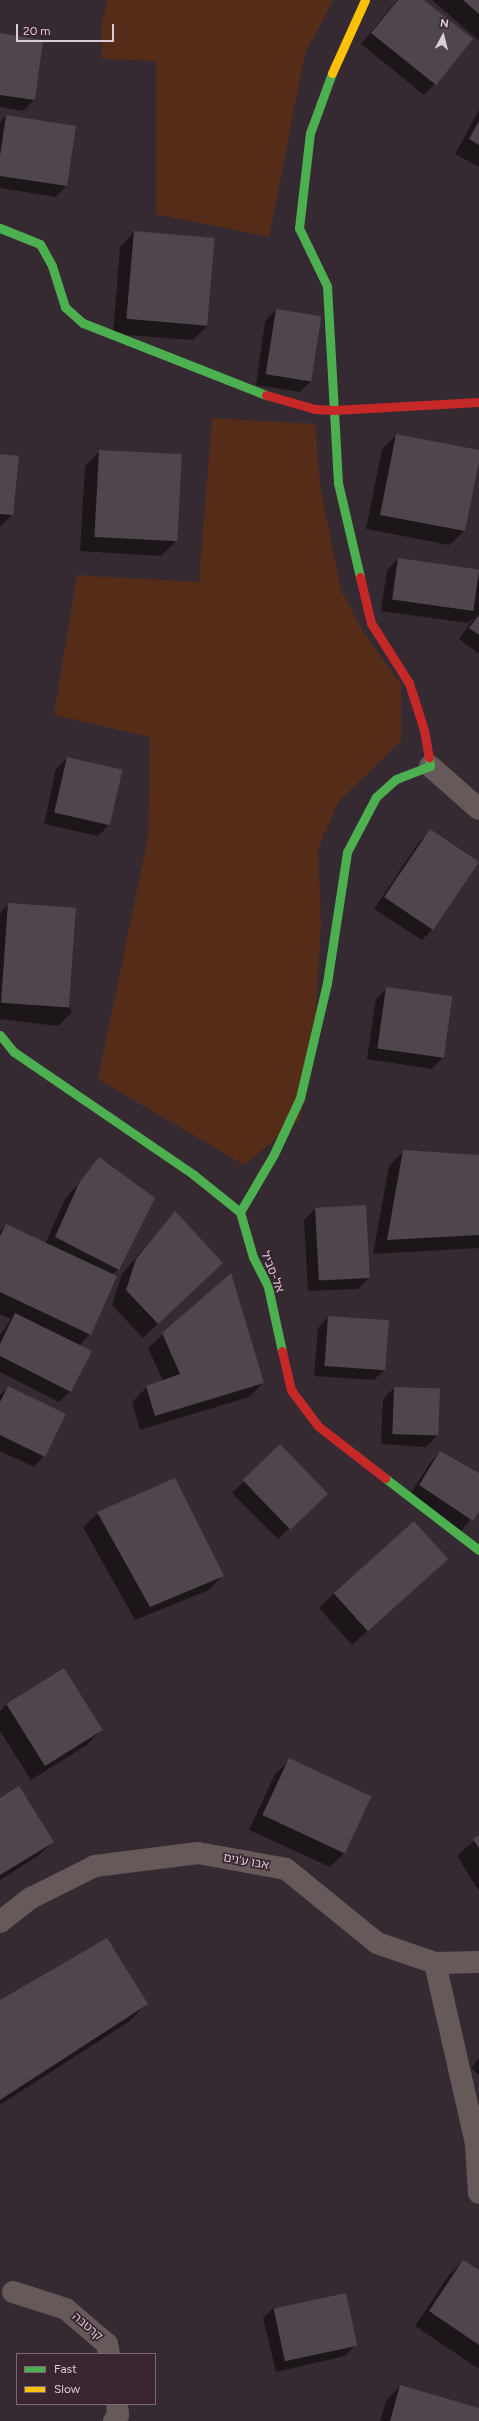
<!DOCTYPE html>
<html>
<head>
<meta charset="utf-8">
<style>
  body { margin:0 }
  #map { position:relative; width:479px; height:2421px; overflow:hidden; background:#362a32; font-family:Figtree,"Noto Sans Hebrew",sans-serif }
  div>[style] { position:absolute }
  .green>* { inset:0; background:#542c17 }
  .shadow>* { inset:0; background:#0007 }
  .building>* { inset:0; background:#4e454d; transform-origin:0 0 }
  .street>* { height:22px; margin:-11px; padding:0 11px; transform-origin:11px; border-radius:11px; background:#65595a }
  .fast>* { height:9px; margin:-4.5px; padding:0 4.5px; transform-origin:4.5px; border-radius:4.5px; background:#4caf50 }
  .slow>* { height:9px; margin:-4.5px; padding:0 4.5px; transform-origin:4.5px; border-radius:4.5px; background:#ffc107 }
  .jam>* { height:9px; margin:-4.5px; padding:0 4.5px; transform-origin:4.5px; border-radius:4.5px; background:#c62828 }
  span { translate:-50% -50%; white-space:nowrap; text-align:center; line-height:1.15; -webkit-text-stroke:3.5px #3b2533; paint-order:stroke }
  .street-label { font-size:12px; color:#dbcdd6 }
  .legend { position:absolute; left:16px; top:2353px; width:140px; height:52px; box-sizing:border-box; background:#3b2533; border:1px solid #7b6874; margin:0; padding:5px 7px; list-style:none; font-size:12px; color:#dbcdd6 }
  .legend li { display:flex; align-items:center; gap:8px; height:20px }
  .legend b { width:20px; border:1px solid #7b6874 }
  .north { position:absolute; left:423px; top:16px; width:40px; height:40px; -webkit-text-stroke:3px #3b2533; paint-order:stroke; rotate:7deg; font-size:11px; font-weight:700; line-height:16px; text-align:center; color:#dbcdd6 }
  .north::after { content:''; display:block; margin:auto; width:14px; height:18px; background:#dbcdd6; clip-path:polygon(50% 0,100% 100%,50% 72%,0 100%) }
  .scale { position:absolute; left:16px; top:24px; width:98px; height:18px; box-sizing:border-box; border:2px solid #dbcdd6; border-top:0; padding-left:5px; font-size:12px; line-height:14px; white-space:nowrap; color:#dbcdd6; -webkit-text-stroke:3px #3b2533; paint-order:stroke }
</style>
</head>
<body>
<div id="map">
  <div class="green">
    <div style="clip-path:polygon(108px 0,333px 0,305px 54px,269px 237px,156px 214px,156px 61px,102px 59px,101px 26px)"></div>
    <div style="clip-path:polygon(212px 418px,315px 424px,320px 484px,340px 587px,362px 630px,401px 685px,401px 741px,339px 801px,318px 848px,321px 926px,314px 1041px,300px 1119px,244px 1165px,98px 1079px,148px 837px,150px 737px,54px 715px,77px 575px,199px 582px)"></div>
  </div>
  <div class="shadow">
    <div style="clip-path:polygon(397px 0,423px 0,435px 84px,424px 95px,361px 44px)"></div>
    <div style="clip-path:polygon(432px 0,479px 0,479px 39px,478px 40px)"></div>
    <div style="clip-path:polygon(0 34px,34px 100px,23px 111px,0 107px)"></div>
    <div style="clip-path:polygon(479px 110px,479px 167px,455px 154px)"></div>
    <div style="clip-path:polygon(6px 116px,66px 186px,56px 197px,0 188px,0 122px)"></div>
    <div style="clip-path:polygon(134px 232px,207px 326px,193px 340px,113px 334px,120px 247px)"></div>
    <div style="clip-path:polygon(276px 310px,311px 381px,300px 392px,256px 385px,265px 321px)"></div>
    <div style="clip-path:polygon(397px 435px,479px 451px,464px 531px,450px 545px,366px 529px,382px 449px)"></div>
    <div style="clip-path:polygon(100px 451px,176px 541px,161px 556px,80px 551px,85px 466px)"></div>
    <div style="clip-path:polygon(0 455px,18px 457px,12px 515px,0 527px)"></div>
    <div style="clip-path:polygon(398px 559px,479px 571px,479px 654px,459px 639px,477px 614px,468px 623px,381px 611px,387px 570px)"></div>
    <div style="clip-path:polygon(67px 758px,109px 825px,98px 836px,44px 824px,56px 769px)"></div>
    <div style="clip-path:polygon(430px 831px,433px 929px,422px 940px,374px 909px,419px 842px)"></div>
    <div style="clip-path:polygon(8px 905px,72px 1012px,58px 1026px,0 1019px,0 913px)"></div>
    <div style="clip-path:polygon(387px 988px,442px 1058px,432px 1069px,367px 1059px,376px 999px)"></div>
    <div style="clip-path:polygon(404px 1151px,479px 1156px,479px 1248px,373px 1254px,389px 1166px)"></div>
    <div style="clip-path:polygon(100px 1159px,118px 1269px,112px 1275px,90px 1334px,79px 1346px,70px 1391px,59px 1402px,0 1372px,0 1335px,11px 1319px,0 1314px,0 1231px,6px 1225px,45px 1244px,65px 1199px)"></div>
    <div style="clip-path:polygon(365px 1206px,369px 1278px,358px 1289px,308px 1291px,304px 1220px,315px 1209px)"></div>
    <div style="clip-path:polygon(175px 1212px,207px 1277px,143px 1338px,112px 1305px,122px 1274px)"></div>
    <div style="clip-path:polygon(328px 1317px,388px 1321px,385px 1369px,374px 1380px,314px 1376px,318px 1328px)"></div>
    <div style="clip-path:polygon(163px 1334px,263px 1383px,249px 1397px,140px 1430px,132px 1402px,147px 1387px,163px 1381px,148px 1348px)"></div>
    <div style="clip-path:polygon(8px 1387px,44px 1456px,34px 1467px,0 1451px,0 1395px)"></div>
    <div style="clip-path:polygon(394px 1388px,437px 1436px,426px 1447px,381px 1444px,383px 1399px)"></div>
    <div style="clip-path:polygon(280px 1446px,315px 1503px,278px 1539px,232px 1493px)"></div>
    <div style="clip-path:polygon(440px 1452px,479px 1474px,479px 1509px,461px 1531px,409px 1496px,430px 1463px)"></div>
    <div style="clip-path:polygon(98px 1513px,223px 1575px,209px 1590px,135px 1620px,83px 1527px)"></div>
    <div style="clip-path:polygon(447px 1559px,352px 1645px,319px 1608px,334px 1593px)"></div>
    <div style="clip-path:polygon(7px 1704px,101px 1730px,87px 1745px,31px 1780px,0 1731px,0 1711px)"></div>
    <div style="clip-path:polygon(290px 1760px,345px 1852px,330px 1867px,249px 1830px,275px 1774px)"></div>
    <div style="clip-path:polygon(0 1799px,53px 1842px,38px 1856px,0 1880px)"></div>
    <div style="clip-path:polygon(479px 1836px,479px 1891px,457px 1856px)"></div>
    <div style="clip-path:polygon(0 2001px,146px 2004px,130px 2021px,0 2105px)"></div>
    <div style="clip-path:polygon(479px 2058px,479px 2075px,471px 2068px)"></div>
    <div style="clip-path:polygon(463px 2261px,479px 2272px,479px 2369px,415px 2326px,449px 2275px)"></div>
    <div style="clip-path:polygon(274px 2307px,356px 2345px,345px 2356px,276px 2372px,263px 2318px)"></div>
    <div style="clip-path:polygon(400px 2386px,479px 2409px,479px 2421px,380px 2421px,386px 2401px)"></div>
  </div>
  <div class="building">
    <div style="clip-path:polygon(398px 0,424px 0,473px 39px,436px 85px,371px 33px)"></div>
    <div style="clip-path:polygon(463px 0,479px 0,479px 14px)"></div>
    <div style="clip-path:polygon(0 33px,43px 40px,35px 100px,0 95px)"></div>
    <div style="clip-path:polygon(6px 115px,76px 126px,67px 186px,0 176px,0 156px)"></div>
    <div style="clip-path:polygon(479px 121px,479px 145px,469px 139px)"></div>
    <div style="left:134px;top:231px;width:81px;height:88px;rotate:5deg"></div>
    <div style="left:276px;top:309px;width:46px;height:66px;rotate:9deg"></div>
    <div style="clip-path:polygon(396px 434px,479px 450px,479px 462px,465px 531px,380px 515px)"></div>
    <div style="left:99px;top:450px;width:83px;height:87px;rotate:3deg"></div>
    <div style="clip-path:polygon(0 454px,19px 456px,13px 515px,0 514px)"></div>
    <div style="left:398px;top:558px;width:82px;height:42px;rotate:8deg"></div>
    <div style="clip-path:polygon(479px 615px,479px 635px,469px 628px)"></div>
    <div style="left:67px;top:757px;width:57px;height:57px;rotate:13deg"></div>
    <div style="left:430px;top:829px;width:59px;height:82px;rotate:34deg"></div>
    <div style="left:8px;top:903px;width:68px;height:100px;rotate:4deg"></div>
    <div style="left:386px;top:987px;width:67px;height:62px;rotate:8deg"></div>
    <div style="clip-path:polygon(403px 1150px,479px 1155px,479px 1235px,387px 1240px)"></div>
    <div style="clip-path:polygon(99px 1157px,155px 1198px,119px 1270px,55px 1237px,79px 1183px)"></div>
    <div style="left:366px;top:1205px;width:73px;height:51px;rotate:87deg"></div>
    <div style="clip-path:polygon(175px 1211px,223px 1263px,158px 1324px,126px 1290px,136px 1259px)"></div>
    <div style="clip-path:polygon(6px 1224px,117px 1276px,91px 1335px,0 1292px,0 1236px)"></div>
    <div style="clip-path:polygon(231px 1273px,264px 1383px,155px 1416px,146px 1386px,180px 1374px,162px 1333px)"></div>
    <div style="clip-path:polygon(15px 1313px,92px 1351px,71px 1392px,0 1356px,0 1344px)"></div>
    <div style="left:328px;top:1316px;width:61px;height:50px;rotate:4deg"></div>
    <div style="clip-path:polygon(8px 1386px,66px 1414px,45px 1457px,0 1435px,0 1402px)"></div>
    <div style="left:394px;top:1387px;width:46px;height:47px;rotate:2deg"></div>
    <div style="left:280px;top:1444px;width:69px;height:52px;rotate:46deg"></div>
    <div style="clip-path:polygon(440px 1451px,479px 1473px,479px 1511px,473px 1521px,419px 1485px)"></div>
    <div style="clip-path:polygon(175px 1478px,224px 1576px,150px 1607px,97px 1512px)"></div>
    <div style="left:414px;top:1521px;width:51px;height:108px;rotate:48deg"></div>
    <div style="left:64px;top:1668px;width:73px;height:68px;rotate:58deg"></div>
    <div style="left:289px;top:1758px;width:91px;height:63px;rotate:25deg"></div>
    <div style="clip-path:polygon(19px 1786px,54px 1842px,0 1875px,0 1798px)"></div>
    <div style="clip-path:polygon(479px 1835px,479px 1848px,473px 1839px)"></div>
    <div style="clip-path:polygon(107px 1938px,148px 2004px,0 2100px,0 2000px)"></div>
    <div style="clip-path:polygon(463px 2260px,479px 2270px,479px 2345px,429px 2311px)"></div>
    <div style="left:346px;top:2293px;width:54px;height:74px;rotate:78deg"></div>
    <div style="clip-path:polygon(400px 2385px,479px 2408px,479px 2421px,390px 2421px)"></div>
  </div>
  <div class="street">
    <div style="left:430px;top:766px;width:65px;rotate:41.3deg"></div>
    <div style="left:0;top:1922px;width:39px;rotate:-38deg"></div>
    <div style="left:31px;top:1898px;width:72px;rotate:-26.6deg"></div>
    <div style="left:95px;top:1866px;width:104px;rotate:-7.2deg"></div>
    <div style="left:198px;top:1853px;width:89px;rotate:10.3deg"></div>
    <div style="left:286px;top:1869px;width:117px;rotate:39.1deg"></div>
    <div style="left:377px;top:1943px;width:61px;rotate:19deg"></div>
    <div style="left:435px;top:1963px;width:44px;rotate:-1.3deg"></div>
    <div style="left:435px;top:1963px;width:186px;rotate:77.2deg"></div>
    <div style="left:476px;top:2144px;width:49px;rotate:86.5deg"></div>
    <div style="left:13px;top:2292px;width:56px;rotate:17.8deg"></div>
    <div style="left:66px;top:2309px;width:54px;rotate:40.5deg"></div>
    <div style="left:107px;top:2344px;width:10px;rotate:79deg"></div>
    <div style="left:114px;top:2421px;width:7px;rotate:-56deg"></div>
    <div style="left:118px;top:2415px;width:11px;rotate:-95deg"></div>
  </div>
  <div class="fast">
    <div style="left:332px;top:73px;width:64px;rotate:110.1deg"></div>
    <div style="left:310px;top:133px;width:96px;rotate:96.6deg"></div>
    <div style="left:299px;top:228px;width:64px;rotate:64.2deg"></div>
    <div style="left:327px;top:286px;width:197px;rotate:86.8deg"></div>
    <div style="left:338px;top:483px;width:97px;rotate:76.8deg"></div>
    <div style="left:0;top:228px;width:43px;rotate:21.8deg"></div>
    <div style="left:40px;top:244px;width:25px;rotate:61deg"></div>
    <div style="left:52px;top:266px;width:43px;rotate:72.4deg"></div>
    <div style="left:65px;top:307px;width:24px;rotate:42deg"></div>
    <div style="left:83px;top:323px;width:197px;rotate:21.5deg"></div>
    <div style="left:0;top:1035px;width:22px;rotate:51deg"></div>
    <div style="left:14px;top:1052px;width:218px;rotate:34.3deg"></div>
    <div style="left:194px;top:1175px;width:59px;rotate:38.8deg"></div>
    <div style="left:240px;top:1212px;width:47px;rotate:73.9deg"></div>
    <div style="left:253px;top:1257px;width:34px;rotate:63deg"></div>
    <div style="left:268px;top:1287px;width:66px;rotate:77.7deg"></div>
    <div style="left:240px;top:1212px;width:67px;rotate:-59.6deg"></div>
    <div style="left:274px;top:1154px;width:62px;rotate:-65.1deg"></div>
    <div style="left:300px;top:1098px;width:118px;rotate:-76.8deg"></div>
    <div style="left:327px;top:983px;width:133px;rotate:-81.3deg"></div>
    <div style="left:347px;top:852px;width:62px;rotate:-62.2deg"></div>
    <div style="left:376px;top:797px;width:27px;rotate:-42deg"></div>
    <div style="left:396px;top:779px;width:36px;rotate:-21deg"></div>
    <div style="left:430px;top:766px;width:8px;rotate:-97deg"></div>
    <div style="left:385px;top:1478px;width:118px;rotate:37.5deg"></div>
  </div>
  <div class="slow">
    <div style="left:332px;top:73px;width:80px;rotate:-65.7deg"></div>
  </div>
  <div class="jam">
    <div style="left:266px;top:395px;width:51px;rotate:15.9deg"></div>
    <div style="left:315px;top:409px;width:19px;rotate:3deg"></div>
    <div style="left:334px;top:410px;width:145px;rotate:-3.2deg"></div>
    <div style="left:360px;top:577px;width:47px;rotate:76.6deg"></div>
    <div style="left:371px;top:623px;width:71px;rotate:57.7deg"></div>
    <div style="left:409px;top:683px;width:49px;rotate:72.3deg"></div>
    <div style="left:424px;top:730px;width:28px;rotate:80deg"></div>
    <div style="left:282px;top:1351px;width:40px;rotate:77deg"></div>
    <div style="left:291px;top:1390px;width:45px;rotate:53.1deg"></div>
    <div style="left:318px;top:1426px;width:85px;rotate:37.8deg"></div>
  </div>
  <div class="street-label">
    <span style="left:272px;top:1272px;rotate:68deg">אל-סביל</span>
    <span style="left:246px;top:1862px;rotate:10deg">אבו ע'נים</span>
    <span style="left:87px;top:2327px;rotate:41deg">קרטבה</span>
  </div>
  <ul class="legend">
  <li><b style="height:5px;background:#4caf50"></b>Fast</li>
  <li><b style="height:5px;background:#ffc107"></b>Slow</li>
  </ul>
  <div class="north">N</div>
  <div class="scale">20 m</div>
</div>
</body>
</html>
